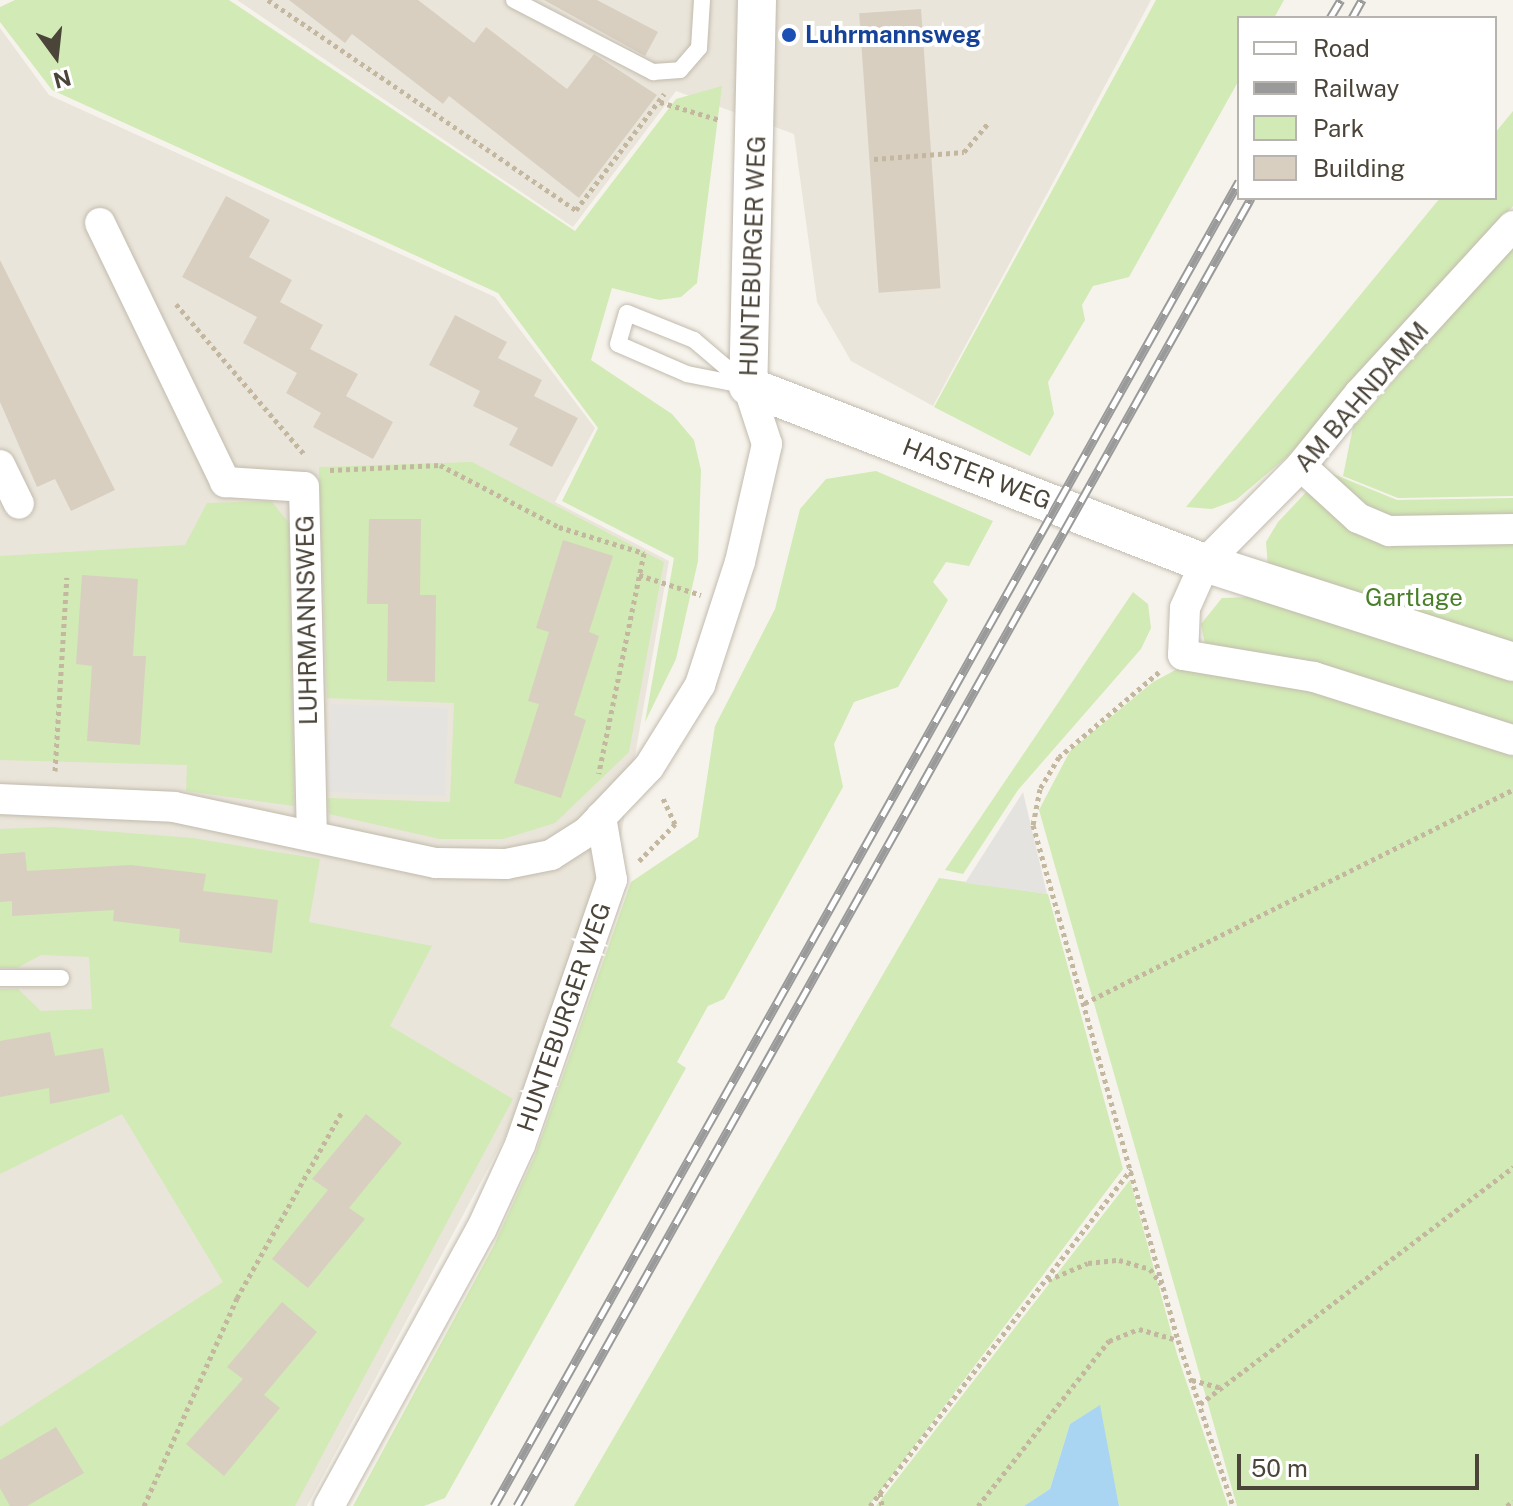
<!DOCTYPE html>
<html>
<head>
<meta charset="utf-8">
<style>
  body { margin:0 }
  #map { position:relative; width:1513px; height:1506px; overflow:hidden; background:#f6f3ec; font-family:"Public Sans",sans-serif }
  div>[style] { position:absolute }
  .residential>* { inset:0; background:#eae5da }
  .green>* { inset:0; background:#d2eab5 }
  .parking>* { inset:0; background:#e5e3e0; transform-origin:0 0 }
  .water>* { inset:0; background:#a9d4f2 }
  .building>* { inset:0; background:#d8cfc1; transform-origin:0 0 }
  .path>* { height:5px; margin-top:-2.5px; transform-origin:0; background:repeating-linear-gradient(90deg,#c4b79f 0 4px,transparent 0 8px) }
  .roads { filter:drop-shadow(0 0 2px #c2bbae) drop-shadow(0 0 2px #c2bbae) }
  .service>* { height:16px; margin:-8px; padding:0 8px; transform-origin:8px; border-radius:8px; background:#fff }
  .minor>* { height:30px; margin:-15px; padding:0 15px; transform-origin:15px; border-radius:15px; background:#fff }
  .tertiary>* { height:38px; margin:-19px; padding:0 19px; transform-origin:19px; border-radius:19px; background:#fff }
  .rail>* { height:9px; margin-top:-4.5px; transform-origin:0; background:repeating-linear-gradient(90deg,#fff 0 18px,#9a9a9a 0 36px); box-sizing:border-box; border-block:2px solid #9a9a9a }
  .dots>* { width:22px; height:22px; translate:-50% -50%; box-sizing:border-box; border:4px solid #fff; border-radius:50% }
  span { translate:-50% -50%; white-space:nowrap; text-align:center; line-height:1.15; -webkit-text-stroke:8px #fff; paint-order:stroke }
  .transit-label { font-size:24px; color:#164399; font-weight:700 }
  .left { translate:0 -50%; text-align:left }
  .street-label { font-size:24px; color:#4b4439 }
  .park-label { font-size:24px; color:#4a7f2a }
  .legend { position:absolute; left:1237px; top:16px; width:260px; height:184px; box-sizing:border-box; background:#fff; border:2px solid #b7b4b0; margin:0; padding:10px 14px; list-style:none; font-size:24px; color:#4b4439 }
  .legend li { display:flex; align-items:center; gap:16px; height:40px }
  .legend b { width:40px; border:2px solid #b7b4b0 }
  .north { position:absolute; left:16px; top:16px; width:80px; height:80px; -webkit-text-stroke:6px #fff; paint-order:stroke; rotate:165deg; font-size:22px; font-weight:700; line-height:32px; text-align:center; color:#4b4439 }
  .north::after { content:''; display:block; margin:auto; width:28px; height:36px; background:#4b4439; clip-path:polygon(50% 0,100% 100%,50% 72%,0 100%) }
  .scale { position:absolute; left:1237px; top:1454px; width:242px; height:36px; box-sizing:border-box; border:4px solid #4b4439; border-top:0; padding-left:10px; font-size:24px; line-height:28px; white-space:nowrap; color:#4b4439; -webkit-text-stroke:6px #fff; paint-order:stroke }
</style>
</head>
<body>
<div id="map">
  <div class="residential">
    <div style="clip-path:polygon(237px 0,1151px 0,933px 406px,851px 361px,817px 302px,794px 134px,676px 91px,573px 227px)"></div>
    <div style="clip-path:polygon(0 28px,49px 95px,495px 297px,595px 428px,555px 502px,669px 561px,618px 853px,506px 1135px,307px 1506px,0 1506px)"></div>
  </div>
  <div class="green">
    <div style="clip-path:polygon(15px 0,229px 0,575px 231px,676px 99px,722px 86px,697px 283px,681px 297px,659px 300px,612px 288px,591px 360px,672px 414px,694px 440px,701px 470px,698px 561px,676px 659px,645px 722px,674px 558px,562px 501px,598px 428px,498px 293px,52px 90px,0 22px,0 7px)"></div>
    <div style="clip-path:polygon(1156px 0,1284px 0,1274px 18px,1239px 18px,1239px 80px,1129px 277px,1093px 286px,1082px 305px,1085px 320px,1048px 382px,1054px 414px,1030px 456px,934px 407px)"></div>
    <div style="clip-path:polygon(1513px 111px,1513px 206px,1288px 456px,1236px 500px,1212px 509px,1186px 507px,1440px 198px,1495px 198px,1495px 133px)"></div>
    <div style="clip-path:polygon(1513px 245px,1513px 496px,1398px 498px,1343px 476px,1353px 427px)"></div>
    <div style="clip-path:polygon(472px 462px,664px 562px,629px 752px,555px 823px,503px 839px,440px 839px,329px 814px,328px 798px,450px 802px,454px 703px,327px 698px,319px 467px)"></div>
    <div style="clip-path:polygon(876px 471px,993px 521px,969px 566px,946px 562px,933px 582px,948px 600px,898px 687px,854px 702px,834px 744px,843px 787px,724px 999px,708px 1006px,677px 1062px,686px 1068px,445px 1498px,424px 1506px,353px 1506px,494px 1245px,535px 1155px,631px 882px,698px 837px,715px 726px,775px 609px,800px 509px,826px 479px)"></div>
    <div style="clip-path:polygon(1326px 471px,1397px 500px,1513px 498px,1513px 732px,1207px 656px,1201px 624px,1222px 598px,1249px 597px,1268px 568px,1266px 542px,1278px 522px)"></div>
    <div style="clip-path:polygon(271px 501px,289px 523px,294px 806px,186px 791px,187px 765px,0 760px,0 556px,185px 545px,207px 503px)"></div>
    <div style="clip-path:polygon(1133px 592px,1148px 604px,1151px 628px,1141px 649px,1018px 790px,963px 874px,945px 870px)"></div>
    <div style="clip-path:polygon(1185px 665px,1335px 694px,1513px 752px,1513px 1506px,1237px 1506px,1039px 810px,1070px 751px,1153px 682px)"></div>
    <div style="clip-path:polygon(53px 827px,192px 838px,320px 859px,309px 922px,432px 946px,390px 1026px,513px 1099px,295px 1506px,0 1506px,0 1427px,223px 1282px,122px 1114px,0 1174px,0 989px,18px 989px,41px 1011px,92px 1009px,89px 957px,41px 955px,17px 968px,0 968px,0 829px)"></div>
    <div style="clip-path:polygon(939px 878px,1048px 894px,1123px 1169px,869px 1506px,574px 1506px)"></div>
    <div style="clip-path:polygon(1130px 1180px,1177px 1354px,1228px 1506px,1119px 1506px,1099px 1406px,1070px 1424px,1050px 1489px,1024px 1506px,876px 1506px)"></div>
  </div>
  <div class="parking">
    <div style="left:331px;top:704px;width:117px;height:88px;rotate:2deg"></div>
    <div style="clip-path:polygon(1023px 792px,1047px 894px,965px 883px)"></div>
  </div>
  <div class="water">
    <div style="clip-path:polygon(1100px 1405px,1119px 1506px,1024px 1506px,1050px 1489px,1070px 1424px)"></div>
  </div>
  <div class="building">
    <div style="clip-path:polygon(289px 0,418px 0,474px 43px,486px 27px,567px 89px,594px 54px,657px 95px,579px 198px,449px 96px,443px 104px,352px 34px,345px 43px)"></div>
    <div style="clip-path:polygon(544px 0,597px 0,658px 32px,645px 56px)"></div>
    <div style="left:921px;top:9px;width:280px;height:62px;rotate:86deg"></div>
    <div style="clip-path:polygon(226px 196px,270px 220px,249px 257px,292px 280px,280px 302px,323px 325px,310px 349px,358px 374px,346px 396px,393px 422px,373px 459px,313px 427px,321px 413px,286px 393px,297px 373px,243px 343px,257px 317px,182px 277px)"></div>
    <div style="clip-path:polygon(0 260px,115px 490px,71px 511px,55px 479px,37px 487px,0 402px)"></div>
    <div style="clip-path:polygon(455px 315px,507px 342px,498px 358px,542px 380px,534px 396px,578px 418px,552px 467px,509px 445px,518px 428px,473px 406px,480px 391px,429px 365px)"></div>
    <div style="clip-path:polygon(369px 519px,421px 519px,420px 595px,436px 595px,435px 682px,387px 681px,388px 604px,367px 604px)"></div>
    <div style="clip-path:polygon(563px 540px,613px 556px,589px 632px,599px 636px,574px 715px,586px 720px,561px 798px,514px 783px,539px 704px,528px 701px,549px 632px,536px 628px)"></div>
    <div style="clip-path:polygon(82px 575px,138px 579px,133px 656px,146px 656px,140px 745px,87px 741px,92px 666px,76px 664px)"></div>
    <div style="clip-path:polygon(25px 852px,27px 871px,131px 865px,206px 874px,203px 891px,278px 900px,272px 953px,179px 942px,180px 929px,113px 921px,114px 910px,12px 916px,12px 901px,0 902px,0 854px)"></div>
    <div style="clip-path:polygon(50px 1032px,55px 1056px,103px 1048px,110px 1092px,50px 1104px,49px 1088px,0 1097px,0 1041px)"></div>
    <div style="clip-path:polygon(366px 1114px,402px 1143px,349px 1208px,365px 1219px,308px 1288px,272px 1259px,328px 1190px,312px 1179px)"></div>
    <div style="clip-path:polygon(282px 1302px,317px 1332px,264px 1395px,280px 1408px,224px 1476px,186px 1444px,243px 1379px,227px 1367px)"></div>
    <div style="clip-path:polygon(56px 1427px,84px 1473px,27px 1506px,10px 1506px,0 1488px,0 1460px)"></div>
  </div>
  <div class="path">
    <div style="left:268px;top:0;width:373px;rotate:34.3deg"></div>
    <div style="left:576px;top:210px;width:146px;rotate:-52.8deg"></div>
    <div style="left:660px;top:102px;width:63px;rotate:16.7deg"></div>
    <div style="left:874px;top:159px;width:90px;rotate:-4.4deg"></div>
    <div style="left:964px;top:152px;width:38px;rotate:-50deg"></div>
    <div style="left:176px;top:304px;width:199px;rotate:49.5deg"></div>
    <div style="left:330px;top:470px;width:110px;rotate:-2.6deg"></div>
    <div style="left:440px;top:465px;width:134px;rotate:27.5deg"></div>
    <div style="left:559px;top:527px;width:89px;rotate:17deg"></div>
    <div style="left:644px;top:553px;width:225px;rotate:101.6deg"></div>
    <div style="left:639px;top:575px;width:65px;rotate:17.9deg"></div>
    <div style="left:1159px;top:672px;width:131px;rotate:139.6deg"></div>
    <div style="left:1059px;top:757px;width:37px;rotate:121deg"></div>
    <div style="left:1040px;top:789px;width:37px;rotate:101deg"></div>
    <div style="left:1033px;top:825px;width:535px;rotate:74.28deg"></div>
    <div style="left:1178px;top:1340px;width:175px;rotate:71.7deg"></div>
    <div style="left:55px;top:771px;width:194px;rotate:-86.5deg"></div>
    <div style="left:639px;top:861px;width:52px;rotate:-45.8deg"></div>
    <div style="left:675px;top:824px;width:31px;rotate:-115deg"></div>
    <div style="left:1085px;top:1003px;width:478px;rotate:-26.5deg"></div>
    <div style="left:1048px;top:1280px;width:43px;rotate:-23deg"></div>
    <div style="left:1088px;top:1263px;width:31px;rotate:-6deg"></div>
    <div style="left:1119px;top:1260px;width:32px;rotate:16deg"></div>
    <div style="left:1150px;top:1269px;width:19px;rotate:54deg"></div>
    <div style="left:1192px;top:1380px;width:30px;rotate:15deg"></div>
    <div style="left:1200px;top:1404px;width:393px;rotate:-37.1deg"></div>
    <div style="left:880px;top:1493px;width:13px;rotate:81deg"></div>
    <div style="left:144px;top:1506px;width:228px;rotate:-65.9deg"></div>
    <div style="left:237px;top:1298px;width:214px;rotate:-60.6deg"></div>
    <div style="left:870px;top:1506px;width:426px;rotate:-52.2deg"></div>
    <div style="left:978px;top:1506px;width:211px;rotate:-51.6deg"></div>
    <div style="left:1109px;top:1341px;width:32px;rotate:-22deg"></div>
    <div style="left:1139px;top:1329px;width:40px;rotate:16deg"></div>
    <div style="left:1507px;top:1506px;width:8px;rotate:-40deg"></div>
  </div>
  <div class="roads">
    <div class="service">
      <div style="left:514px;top:0;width:157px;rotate:27.4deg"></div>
      <div style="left:653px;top:72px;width:27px;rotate:-4deg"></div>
      <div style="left:680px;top:70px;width:29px;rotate:-49deg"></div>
      <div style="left:699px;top:48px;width:48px;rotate:-86.4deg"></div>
      <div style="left:627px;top:313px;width:72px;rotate:21.9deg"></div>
      <div style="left:694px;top:340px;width:71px;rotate:40.4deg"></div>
      <div style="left:748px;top:386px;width:62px;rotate:-168.9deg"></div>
      <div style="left:687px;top:374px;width:75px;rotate:-156.5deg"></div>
      <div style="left:618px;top:344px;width:32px;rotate:-74deg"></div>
      <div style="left:0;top:978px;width:61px"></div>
    </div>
    <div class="minor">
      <div style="left:100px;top:223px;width:288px;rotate:64.2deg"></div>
      <div style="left:225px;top:482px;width:79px;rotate:3.6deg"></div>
      <div style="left:304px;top:487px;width:345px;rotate:88.7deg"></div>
      <div style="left:1513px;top:226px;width:228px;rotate:132.5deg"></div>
      <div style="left:1359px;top:394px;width:92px;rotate:128.9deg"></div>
      <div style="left:1301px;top:466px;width:136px;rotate:134.7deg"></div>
      <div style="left:1205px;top:563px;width:49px;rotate:114deg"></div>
      <div style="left:1185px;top:608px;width:47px;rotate:92.4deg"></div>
      <div style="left:1183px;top:655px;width:133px;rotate:9.5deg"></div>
      <div style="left:1314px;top:677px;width:209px;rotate:17.6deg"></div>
      <div style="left:0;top:465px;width:43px;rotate:64deg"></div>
      <div style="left:1301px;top:466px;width:77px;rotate:42.4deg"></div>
      <div style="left:1358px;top:518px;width:34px;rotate:23deg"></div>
      <div style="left:1389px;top:531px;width:124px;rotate:-0.9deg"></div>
      <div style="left:0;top:799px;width:174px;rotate:2.6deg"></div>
      <div style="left:174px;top:807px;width:268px;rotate:12.1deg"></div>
      <div style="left:436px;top:863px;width:70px;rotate:0.8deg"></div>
      <div style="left:506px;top:864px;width:46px;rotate:-11.3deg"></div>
      <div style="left:551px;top:855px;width:43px;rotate:-32.6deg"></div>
      <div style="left:587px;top:832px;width:90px;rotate:-46.4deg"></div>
      <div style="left:649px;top:767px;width:97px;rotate:-58.1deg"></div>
      <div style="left:700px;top:685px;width:129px;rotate:-72deg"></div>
      <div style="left:740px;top:562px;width:121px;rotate:-77.1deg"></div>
      <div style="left:767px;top:444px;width:61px;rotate:-108.1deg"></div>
      <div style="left:329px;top:1506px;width:315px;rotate:-61.2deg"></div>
      <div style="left:481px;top:1230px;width:94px;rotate:-65.4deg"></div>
      <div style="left:520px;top:1145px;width:281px;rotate:-70.9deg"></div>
      <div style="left:612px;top:880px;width:64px;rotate:-99.9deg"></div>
    </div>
    <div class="tertiary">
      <div style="left:757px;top:0;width:386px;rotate:91.3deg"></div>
      <div style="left:748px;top:386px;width:490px;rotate:21.2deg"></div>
      <div style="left:1205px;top:563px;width:324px;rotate:17.8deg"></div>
    </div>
  </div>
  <div class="rail">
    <div style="left:1330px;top:18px;width:21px;rotate:-59deg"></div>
    <div style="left:1352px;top:18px;width:21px;rotate:-61deg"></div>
    <div style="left:494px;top:1506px;width:1520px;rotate:-60.65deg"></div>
    <div style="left:517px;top:1506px;width:1500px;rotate:-60.7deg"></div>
  </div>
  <div class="dots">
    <div style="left:789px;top:35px;background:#1a4fb4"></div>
  </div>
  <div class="transit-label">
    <span class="left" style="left:805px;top:35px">Luhrmannsweg</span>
  </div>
  <div class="street-label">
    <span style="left:753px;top:256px;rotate:-88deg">HUNTEBURGER WEG</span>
    <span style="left:1362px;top:397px;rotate:-49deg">AM BAHNDAMM</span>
    <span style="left:977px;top:474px;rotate:21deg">HASTER WEG</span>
    <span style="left:307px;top:620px;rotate:-91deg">LUHRMANNSWEG</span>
    <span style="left:564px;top:1017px;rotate:-71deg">HUNTEBURGER WEG</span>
  </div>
  <div class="park-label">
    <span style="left:1414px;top:598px">Gartlage</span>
  </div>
  <ul class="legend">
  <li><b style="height:10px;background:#fff"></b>Road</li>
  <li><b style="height:10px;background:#9a9a9a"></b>Railway</li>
  <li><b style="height:22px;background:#d2eab5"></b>Park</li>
  <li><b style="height:22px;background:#d8cfc1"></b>Building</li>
  </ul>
  <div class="north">N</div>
  <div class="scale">50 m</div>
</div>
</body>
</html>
